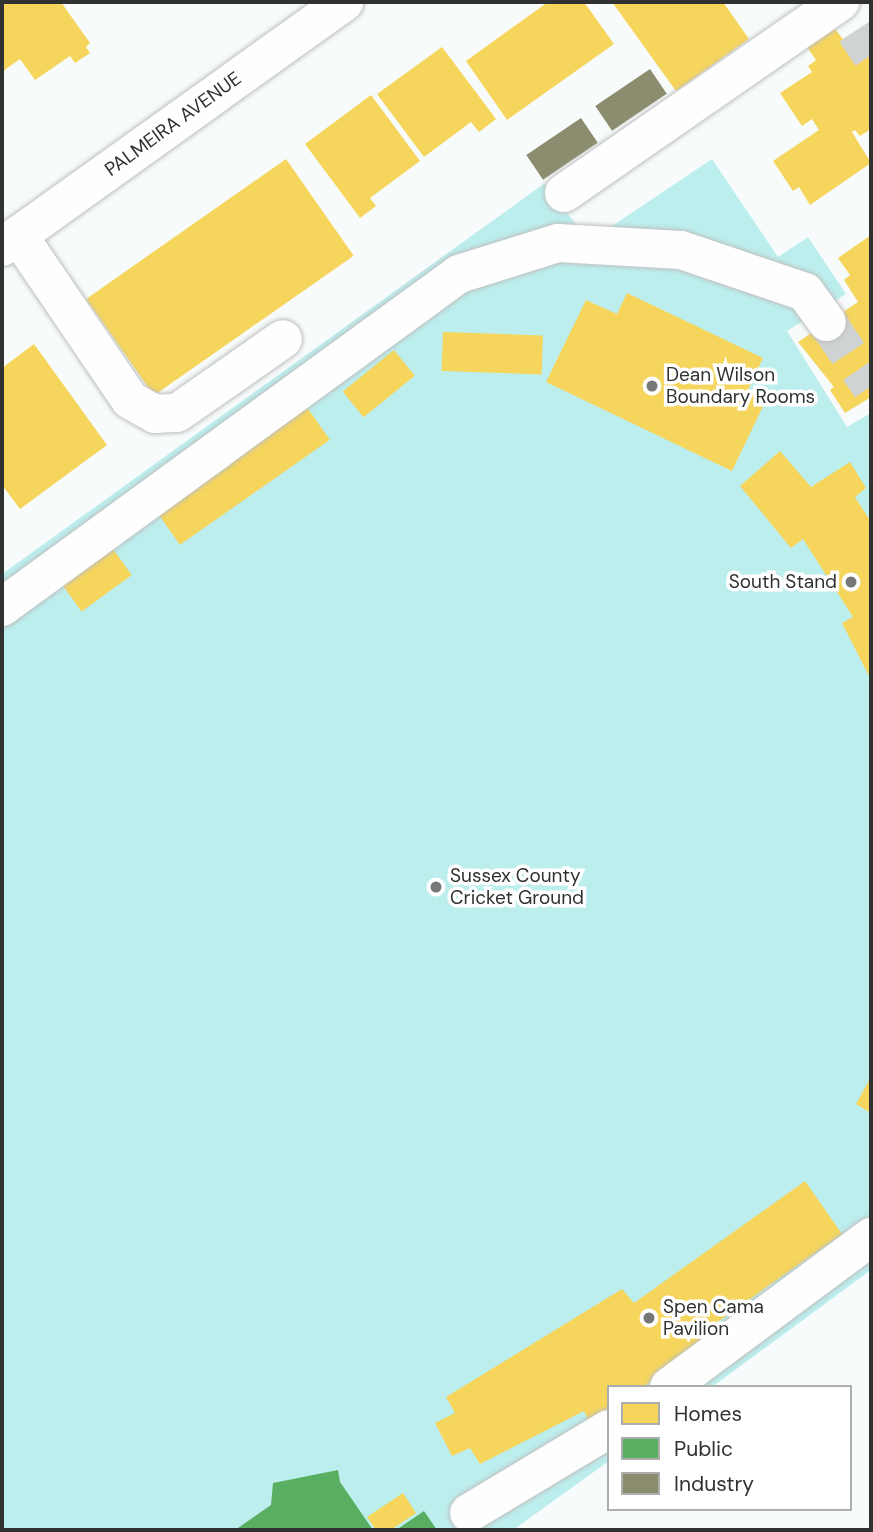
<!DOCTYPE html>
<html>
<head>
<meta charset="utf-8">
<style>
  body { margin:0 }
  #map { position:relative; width:873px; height:1532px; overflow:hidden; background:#f8fbfb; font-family:"DM Sans",sans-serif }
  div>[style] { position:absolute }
  .green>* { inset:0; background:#bdeeee }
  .homes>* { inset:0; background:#f6d55c; transform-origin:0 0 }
  .public>* { inset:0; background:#5aae61 }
  .industry>* { inset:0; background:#8c8c6e; transform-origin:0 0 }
  .minor-tunnel>* { height:38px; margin-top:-19px; transform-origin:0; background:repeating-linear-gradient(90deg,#d0d3d3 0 38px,transparent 0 57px) }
  .roads { filter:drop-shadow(0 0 2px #bec0c0) drop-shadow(0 0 2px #bec0c0) }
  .minor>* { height:38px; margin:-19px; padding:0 19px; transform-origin:19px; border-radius:19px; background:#fefefe }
  .dots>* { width:19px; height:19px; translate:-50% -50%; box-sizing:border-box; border:4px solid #fff; border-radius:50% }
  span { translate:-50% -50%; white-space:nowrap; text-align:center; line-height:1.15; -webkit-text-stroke:7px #fff; paint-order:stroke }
  .street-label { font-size:19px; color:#303232 }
  .poi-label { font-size:19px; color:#303232 }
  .left { translate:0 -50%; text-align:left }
  .right { translate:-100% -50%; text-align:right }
  .frame { position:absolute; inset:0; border:4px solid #303232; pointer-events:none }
  .legend { position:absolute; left:607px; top:1385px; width:245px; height:126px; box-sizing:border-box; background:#fff; border:2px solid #acadad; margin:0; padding:9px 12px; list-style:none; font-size:21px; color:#303232 }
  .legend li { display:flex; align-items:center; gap:14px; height:35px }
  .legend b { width:35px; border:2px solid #acadad }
</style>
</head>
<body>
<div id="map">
  <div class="green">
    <div style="clip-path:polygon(712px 159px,778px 257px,808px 237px,846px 294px,787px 331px,847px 427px,871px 413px,871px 1270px,712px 1387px,609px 1387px,609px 1461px,513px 1530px,2px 1530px,2px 574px,545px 183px,578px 227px,612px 226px)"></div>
  </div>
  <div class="homes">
    <div style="clip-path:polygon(2px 2px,61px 2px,90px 43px,86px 47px,90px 53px,75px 63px,70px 56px,35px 80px,20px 59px,2px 72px)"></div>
    <div style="clip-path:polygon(548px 2px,584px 2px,614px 44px,507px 120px,466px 61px)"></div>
    <div style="clip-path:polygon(612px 2px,723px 2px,749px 39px,676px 91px)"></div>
    <div style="clip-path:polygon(871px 21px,871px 129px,860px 136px,855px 130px,852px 132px,871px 163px,810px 205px,799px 187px,793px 191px,773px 161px,819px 130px,812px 119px,802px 126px,780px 93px,812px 72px,808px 66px,816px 60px,807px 47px,835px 29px,843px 39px)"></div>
    <div style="clip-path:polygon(442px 47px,496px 119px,479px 132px,471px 122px,424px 157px,377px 94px)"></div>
    <div style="clip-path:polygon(371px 95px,420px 161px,370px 198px,376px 206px,360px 218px,305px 144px)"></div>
    <div style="left:286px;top:159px;width:118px;height:244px;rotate:55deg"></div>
    <div style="clip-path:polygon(871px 235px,871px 397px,845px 413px,830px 390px,834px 387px,798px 342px,858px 302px,844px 280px,850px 275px,838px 258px)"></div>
    <div style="clip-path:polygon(627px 293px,763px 358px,748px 390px,767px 398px,732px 471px,546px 382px,586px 300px,617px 314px)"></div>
    <div style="left:443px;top:332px;width:100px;height:39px;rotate:2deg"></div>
    <div style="clip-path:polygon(34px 344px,107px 445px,20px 509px,2px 485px,2px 368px)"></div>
    <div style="left:394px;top:350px;width:33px;height:66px;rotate:51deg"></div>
    <div style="left:304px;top:403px;width:45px;height:183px;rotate:55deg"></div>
    <div style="clip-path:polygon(780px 451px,811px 487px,850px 462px,866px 488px,855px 497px,871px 522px,871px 680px,842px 623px,853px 617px,803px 539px,791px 548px,740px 486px)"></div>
    <div style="left:110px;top:545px;width:37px;height:62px;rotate:54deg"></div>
    <div style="clip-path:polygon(871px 1077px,871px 1113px,856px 1104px)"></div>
    <div style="clip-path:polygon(805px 1181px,842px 1234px,702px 1333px,707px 1340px,643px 1387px,609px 1387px,609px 1419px,592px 1428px,584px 1411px,480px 1464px,470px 1448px,452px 1456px,435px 1423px,455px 1413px,446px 1397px,622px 1289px,634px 1303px)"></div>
    <div style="clip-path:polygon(403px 1493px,416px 1513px,391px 1530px,376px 1530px,367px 1517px)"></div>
  </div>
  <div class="public">
    <div style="clip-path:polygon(338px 1470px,340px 1482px,373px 1530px,235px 1530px,271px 1505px,273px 1483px)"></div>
    <div style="clip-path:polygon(424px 1511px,437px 1530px,396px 1530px)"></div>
  </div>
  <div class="industry">
    <div style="left:650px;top:69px;width:30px;height:66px;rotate:56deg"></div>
    <div style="left:581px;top:118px;width:30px;height:66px;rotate:56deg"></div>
  </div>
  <div class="minor-tunnel">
    <div style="left:855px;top:31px;width:29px;rotate:56deg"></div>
    <div style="left:827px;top:322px;width:78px;rotate:55.9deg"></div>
  </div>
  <div class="roads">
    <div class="minor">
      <div style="left:564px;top:193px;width:336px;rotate:-34.7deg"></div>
      <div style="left:18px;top:235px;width:199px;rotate:55.8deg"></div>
      <div style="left:130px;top:400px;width:29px;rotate:29deg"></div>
      <div style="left:155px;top:414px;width:22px;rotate:-3deg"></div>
      <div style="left:177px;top:413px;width:129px;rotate:-34.9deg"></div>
      <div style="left:2px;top:247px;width:421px;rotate:-35.6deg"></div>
      <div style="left:2px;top:607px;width:565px;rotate:-36.08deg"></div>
      <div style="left:459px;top:274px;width:104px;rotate:-17.4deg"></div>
      <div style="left:558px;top:243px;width:123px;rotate:3.3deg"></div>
      <div style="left:681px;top:250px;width:131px;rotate:18.7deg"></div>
      <div style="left:805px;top:292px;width:37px;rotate:54deg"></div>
      <div style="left:669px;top:1387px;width:252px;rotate:-36.6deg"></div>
      <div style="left:469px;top:1513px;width:163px;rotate:-31deg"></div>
    </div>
  </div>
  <div class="dots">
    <div style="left:652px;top:386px;background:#767878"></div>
    <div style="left:851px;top:582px;background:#767878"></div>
    <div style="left:436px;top:887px;background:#767878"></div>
    <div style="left:649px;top:1318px;background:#767878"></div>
  </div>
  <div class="street-label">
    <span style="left:173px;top:124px;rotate:-36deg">PALMEIRA AVENUE</span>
  </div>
  <div class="poi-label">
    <span class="left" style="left:666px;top:386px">Dean Wilson<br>Boundary Rooms</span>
    <span class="right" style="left:837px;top:582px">South Stand</span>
    <span class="left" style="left:450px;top:887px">Sussex County<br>Cricket Ground</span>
    <span class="left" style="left:663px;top:1318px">Spen Cama<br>Pavilion</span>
  </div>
  <div class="frame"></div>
  <ul class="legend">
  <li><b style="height:19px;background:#f6d55c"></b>Homes</li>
  <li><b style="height:19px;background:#5aae61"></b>Public</li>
  <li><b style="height:19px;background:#8c8c6e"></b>Industry</li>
  </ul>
</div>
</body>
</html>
